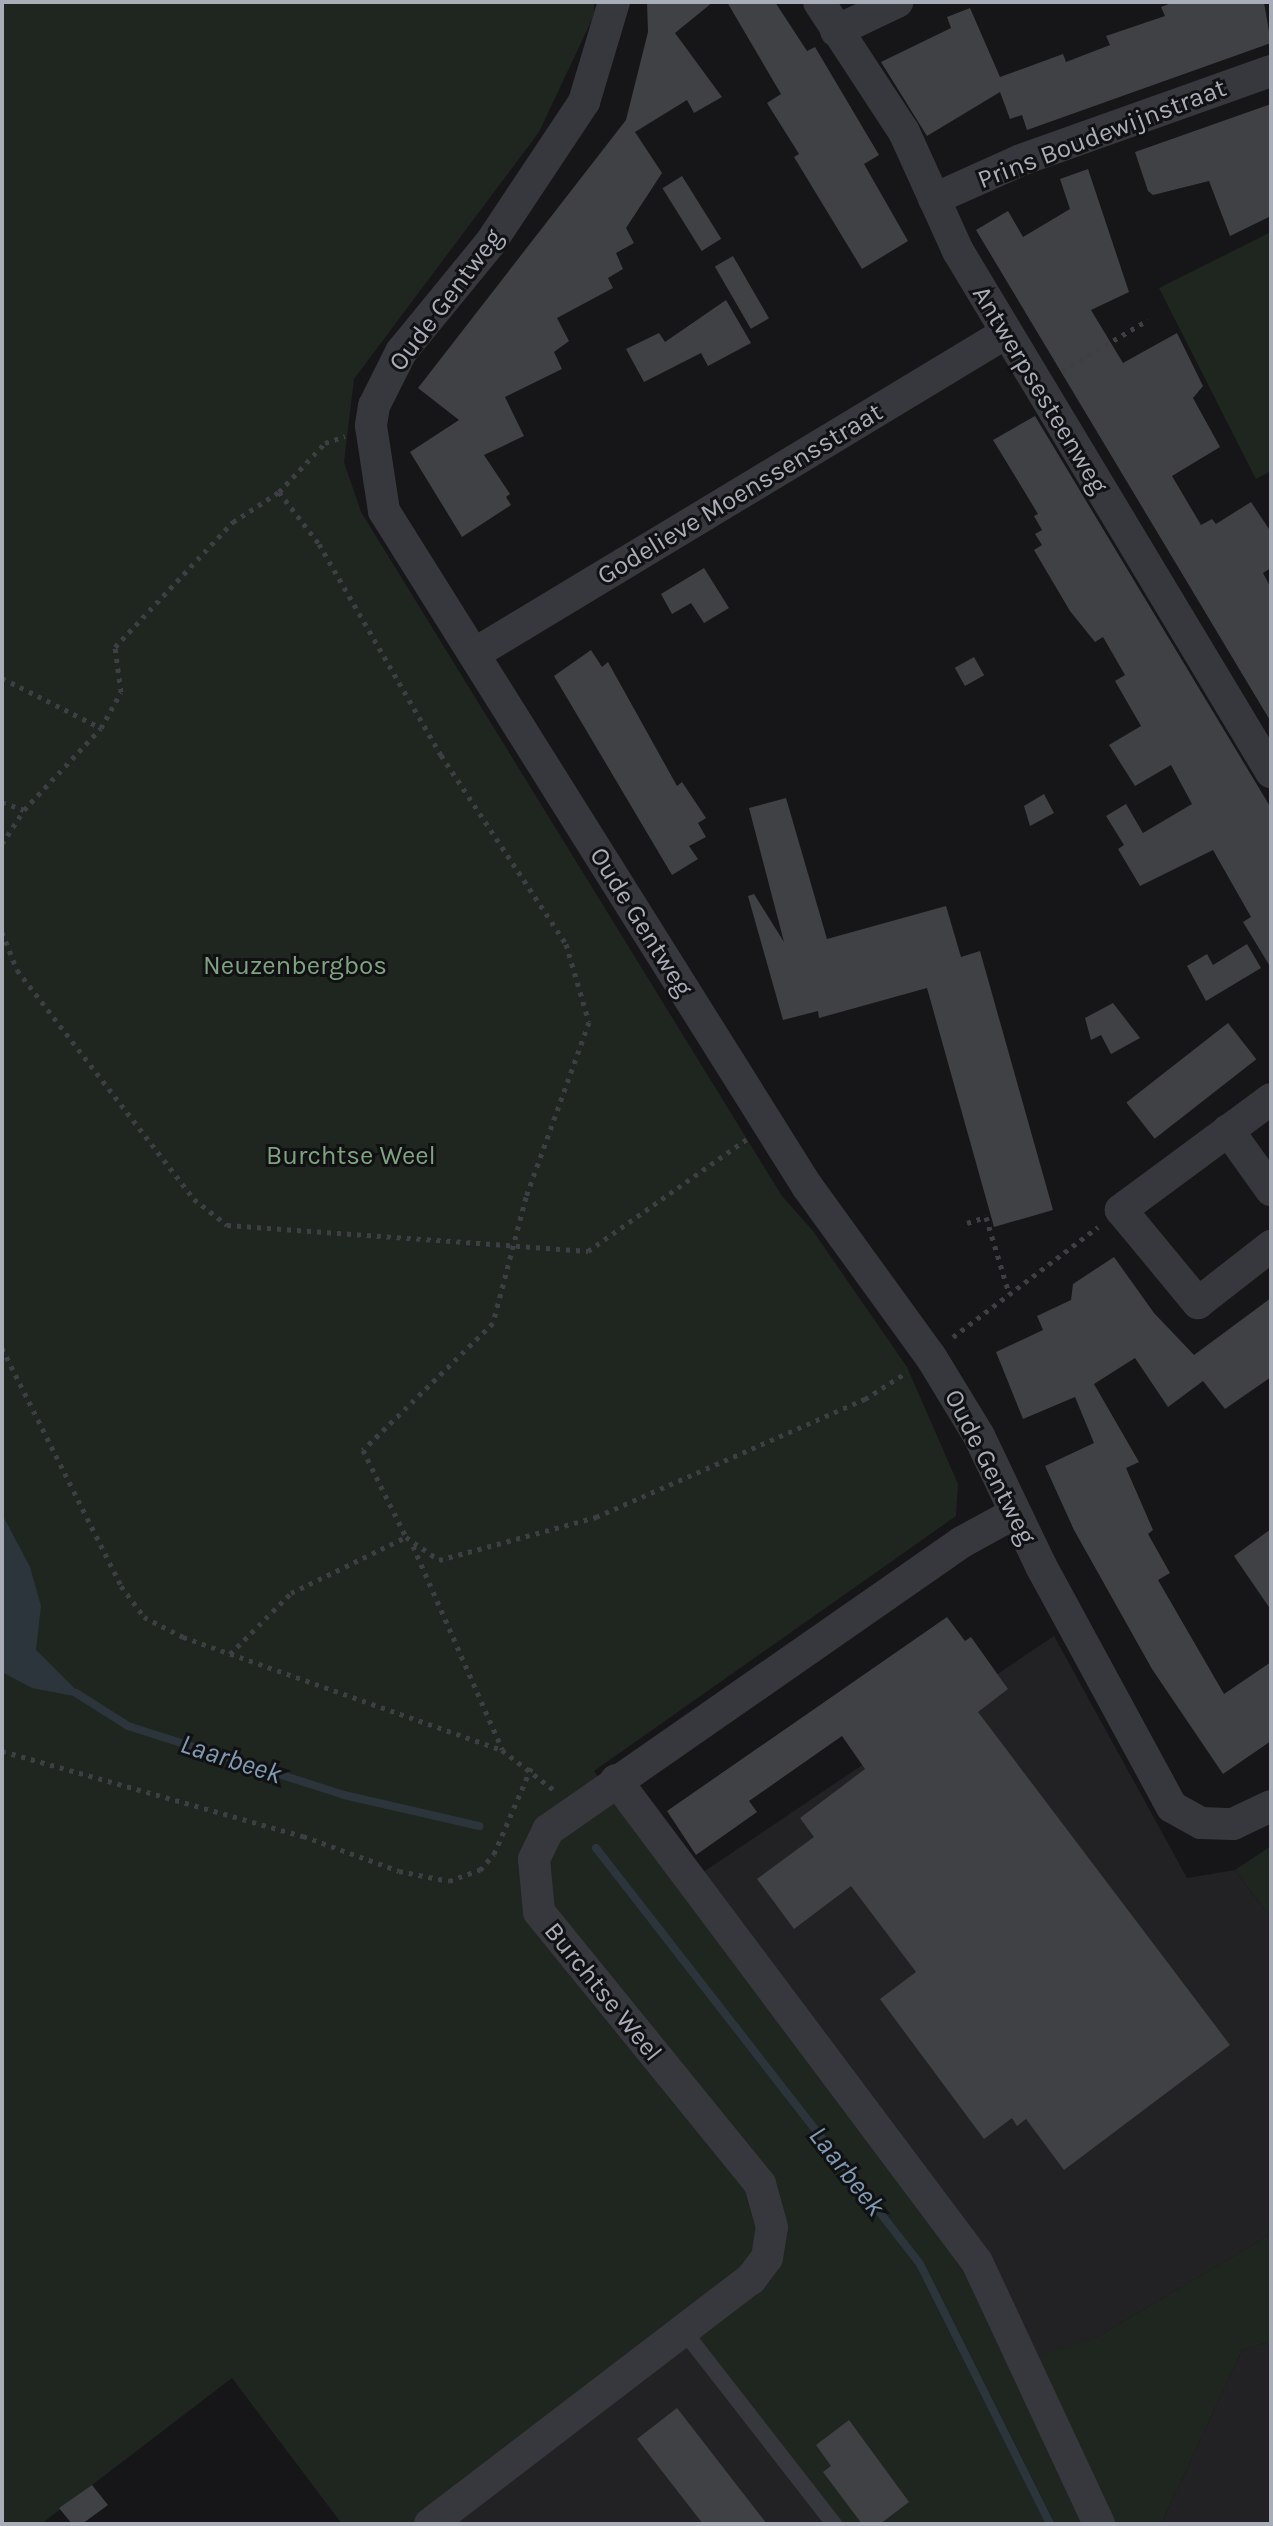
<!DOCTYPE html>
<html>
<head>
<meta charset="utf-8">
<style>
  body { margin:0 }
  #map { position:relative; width:1273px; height:2526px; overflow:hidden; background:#161618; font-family:Karla,sans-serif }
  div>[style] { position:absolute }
  .built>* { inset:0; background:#222225 }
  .green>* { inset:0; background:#1e261f }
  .water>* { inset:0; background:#2c353c }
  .stream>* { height:8px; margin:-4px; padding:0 4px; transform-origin:4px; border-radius:4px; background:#2c353c }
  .building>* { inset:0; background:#404145; transform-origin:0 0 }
  .path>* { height:5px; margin-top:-2.5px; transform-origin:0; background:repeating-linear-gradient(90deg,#3d3f44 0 4px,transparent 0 10px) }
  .lane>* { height:16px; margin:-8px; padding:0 8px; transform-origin:8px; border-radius:8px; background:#37383d }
  .street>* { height:32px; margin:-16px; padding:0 16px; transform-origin:16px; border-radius:16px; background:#37383d }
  span { translate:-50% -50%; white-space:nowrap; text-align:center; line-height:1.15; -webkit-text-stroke:6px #111113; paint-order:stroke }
  .street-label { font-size:26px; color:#a8adb8 }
  .park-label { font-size:26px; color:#7fa381 }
  .water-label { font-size:28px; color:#7f9bb3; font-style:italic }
  .frame { position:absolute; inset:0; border:4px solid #a8adb8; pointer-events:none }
</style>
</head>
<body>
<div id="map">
  <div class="built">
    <div style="clip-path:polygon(1054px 1636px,1187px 1878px,1235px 1870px,1271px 1918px,1271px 2234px,1099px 2336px,1012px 2365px,678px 1889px)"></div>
    <div style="clip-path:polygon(683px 2330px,941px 2524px,430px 2524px)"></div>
    <div style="clip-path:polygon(1271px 2341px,1271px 2524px,1161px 2524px,1242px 2350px)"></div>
  </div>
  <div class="green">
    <div style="clip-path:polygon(2px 2px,594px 2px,594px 15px,539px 132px,354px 379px,344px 462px,361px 512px,782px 1196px,813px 1231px,907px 1367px,958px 1484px,956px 1516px,594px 1771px,966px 2267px,1012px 2364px,1099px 2336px,1271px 2234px,1271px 2341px,1242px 2350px,1161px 2524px,834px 2524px,683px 2330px,430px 2524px,342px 2524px,232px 2378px,41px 2524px,2px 2524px)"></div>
    <div style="clip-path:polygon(1271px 232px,1271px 471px,1256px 479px,1159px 288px)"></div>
    <div style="clip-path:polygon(1271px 1846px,1271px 1918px,1235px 1870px)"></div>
  </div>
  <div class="water">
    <div style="clip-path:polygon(2px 1514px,30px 1567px,41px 1606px,36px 1650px,84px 1698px,32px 1688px,2px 1672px)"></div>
  </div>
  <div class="stream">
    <div style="left:76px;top:1693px;width:62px;rotate:32.4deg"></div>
    <div style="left:128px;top:1726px;width:227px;rotate:17.7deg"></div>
    <div style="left:344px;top:1795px;width:139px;rotate:12.9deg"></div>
    <div style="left:596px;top:1848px;width:527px;rotate:52.09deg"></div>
    <div style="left:920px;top:2264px;width:291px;rotate:63.4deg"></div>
  </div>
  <div class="building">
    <div style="clip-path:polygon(647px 2px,713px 2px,675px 33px,722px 97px,694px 113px,687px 100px,635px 132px,662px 173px,626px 228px,634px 243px,616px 253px,623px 269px,608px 278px,613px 288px,557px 318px,569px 341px,554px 352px,562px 369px,505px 397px,524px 436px,484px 455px,510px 494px,506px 497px,511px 505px,462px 537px,410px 452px,459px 420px,418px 388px,626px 120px,648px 32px)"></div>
    <div style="clip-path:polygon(727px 2px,775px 2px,807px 51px,815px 47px,879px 155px,864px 164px,908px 241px,862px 269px,794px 157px,799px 154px,767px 103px,781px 94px)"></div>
    <div style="clip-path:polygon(1174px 2px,1264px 2px,1271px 43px,1027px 130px,1022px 115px,1010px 119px,1000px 92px,927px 136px,881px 62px,951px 28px,947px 17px,970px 8px,1000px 77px,1063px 54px,1066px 62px,1110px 45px,1106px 36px,1165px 16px,1161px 7px)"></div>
    <div style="clip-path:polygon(1271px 104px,1271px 216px,1230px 236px,1209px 181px,1153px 195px,1148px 191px,1135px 152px)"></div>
    <div style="clip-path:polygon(1088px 169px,1129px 292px,1091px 310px,1123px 363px,1177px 333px,1203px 386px,1193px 398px,1220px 447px,1172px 476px,1201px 525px,1212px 519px,1216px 524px,1251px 502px,1271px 532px,1271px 568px,1263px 573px,1271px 588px,1271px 722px,976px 230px,1008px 211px,1023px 237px,1070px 209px,1060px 179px)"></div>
    <div style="left:682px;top:176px;width:74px;height:23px;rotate:58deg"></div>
    <div style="left:733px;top:256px;width:72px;height:21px;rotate:60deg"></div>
    <div style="clip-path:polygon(726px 300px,751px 343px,708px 366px,701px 353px,644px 382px,626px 349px,659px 333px,665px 342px)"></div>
    <div style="clip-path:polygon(1035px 416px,1271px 808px,1271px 968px,1243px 922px,1251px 917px,1213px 850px,1140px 886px,1118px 849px,1124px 845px,1106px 816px,1126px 804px,1143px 833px,1192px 804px,1171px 765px,1135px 786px,1109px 745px,1141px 726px,1115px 681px,1125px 675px,1103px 637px,1095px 642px,1070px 611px,1034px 550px,1042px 545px,1035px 534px,1042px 530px,1034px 516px,1038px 514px,993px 440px)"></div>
    <div style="clip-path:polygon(704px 568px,729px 608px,704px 623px,691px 603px,672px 614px,661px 594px)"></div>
    <div style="clip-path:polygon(591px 650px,602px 667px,608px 662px,677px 786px,682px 782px,706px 818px,698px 823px,706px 837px,689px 846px,698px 859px,672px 875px,554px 676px)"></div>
    <div style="left:974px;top:657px;width:21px;height:22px;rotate:61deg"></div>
    <div style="clip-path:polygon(1044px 794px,1054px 813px,1030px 826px,1024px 806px)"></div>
    <div style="clip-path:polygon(786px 798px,827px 939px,946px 906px,961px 957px,980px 951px,1053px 1210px,994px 1227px,927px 988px,819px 1018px,818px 1011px,783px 1020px,748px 896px,754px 894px,784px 942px,749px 808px)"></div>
    <div style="clip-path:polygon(1247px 944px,1261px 968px,1206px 1001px,1187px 966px,1207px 954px,1213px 965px)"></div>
    <div style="clip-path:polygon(1113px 1003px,1140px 1038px,1111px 1054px,1101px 1035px,1091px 1040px,1085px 1018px)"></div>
    <div style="left:1228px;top:1023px;width:46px;height:129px;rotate:52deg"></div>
    <div style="clip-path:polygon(1114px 1257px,1154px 1313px,1194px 1355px,1271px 1298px,1271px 1377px,1225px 1409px,1203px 1381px,1168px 1407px,1135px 1358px,1094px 1384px,1139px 1462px,1126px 1468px,1153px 1530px,1148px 1534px,1170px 1573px,1158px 1580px,1224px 1694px,1271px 1662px,1271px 1741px,1223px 1774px,1152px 1669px,1074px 1530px,1045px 1466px,1094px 1443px,1075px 1397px,1023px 1419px,996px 1352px,1043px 1330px,1037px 1316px,1071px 1300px,1073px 1284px)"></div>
    <div style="clip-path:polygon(1271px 1529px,1271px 1610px,1234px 1556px)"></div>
    <div style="clip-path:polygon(947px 1617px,965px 1641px,971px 1637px,1008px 1689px,978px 1712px,1230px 2045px,1064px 2170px,1026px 2119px,1017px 2126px,1012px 2118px,984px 2139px,880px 1999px,916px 1972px,851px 1886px,794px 1929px,757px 1879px,814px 1837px,800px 1818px,865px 1769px,842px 1736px,749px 1801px,757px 1812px,696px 1855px,667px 1811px)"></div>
    <div style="clip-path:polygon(677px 2408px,767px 2524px,703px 2524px,637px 2439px)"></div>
    <div style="clip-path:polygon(849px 2420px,909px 2502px,880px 2524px,862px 2524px,823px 2472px,831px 2466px,816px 2445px)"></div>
    <div style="clip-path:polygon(92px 2485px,108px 2505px,82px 2524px,72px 2524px,59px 2508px)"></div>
  </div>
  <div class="path">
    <div style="left:1062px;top:371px;width:100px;rotate:-30.7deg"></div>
    <div style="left:279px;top:492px;width:66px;rotate:52.4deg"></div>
    <div style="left:319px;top:544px;width:244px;rotate:60deg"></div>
    <div style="left:441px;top:755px;width:227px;rotate:56.5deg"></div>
    <div style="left:566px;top:944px;width:81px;rotate:73.6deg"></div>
    <div style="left:589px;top:1022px;width:186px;rotate:109.8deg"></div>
    <div style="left:526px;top:1197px;width:130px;rotate:104.7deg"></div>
    <div style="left:493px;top:1323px;width:182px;rotate:135.7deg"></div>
    <div style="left:363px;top:1450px;width:97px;rotate:63.7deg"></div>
    <div style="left:406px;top:1537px;width:40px;rotate:34.9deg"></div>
    <div style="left:439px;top:1560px;width:163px;rotate:-15.3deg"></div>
    <div style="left:596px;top:1517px;width:294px;rotate:-23.7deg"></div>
    <div style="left:865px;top:1399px;width:50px;rotate:-32.7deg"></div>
    <div style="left:2px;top:678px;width:111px;rotate:26.8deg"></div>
    <div style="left:2px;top:802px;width:23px;rotate:20deg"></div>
    <div style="left:2px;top:844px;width:40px;rotate:-57.1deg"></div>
    <div style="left:24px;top:810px;width:112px;rotate:-46.8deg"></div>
    <div style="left:101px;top:728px;width:41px;rotate:-60.9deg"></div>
    <div style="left:121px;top:692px;width:45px;rotate:-97.6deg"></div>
    <div style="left:115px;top:647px;width:172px;rotate:-46.7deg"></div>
    <div style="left:233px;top:522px;width:55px;rotate:-33.1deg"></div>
    <div style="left:279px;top:492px;width:67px;rotate:-46.8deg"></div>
    <div style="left:325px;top:443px;width:21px;rotate:-19deg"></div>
    <div style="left:2px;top:932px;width:41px;rotate:68.5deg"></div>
    <div style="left:17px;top:970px;width:289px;rotate:52.3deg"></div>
    <div style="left:194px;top:1199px;width:42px;rotate:38.2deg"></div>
    <div style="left:227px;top:1225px;width:362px;rotate:4.1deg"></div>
    <div style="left:588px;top:1251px;width:194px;rotate:-35.2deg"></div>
    <div style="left:967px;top:1223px;width:20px;rotate:-18deg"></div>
    <div style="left:986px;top:1217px;width:79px;rotate:73.2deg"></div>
    <div style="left:953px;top:1337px;width:182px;rotate:-37.2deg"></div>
    <div style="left:2px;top:1348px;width:266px;rotate:63.4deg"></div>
    <div style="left:121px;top:1586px;width:39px;rotate:53deg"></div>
    <div style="left:144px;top:1617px;width:44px;rotate:27.1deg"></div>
    <div style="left:183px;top:1637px;width:338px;rotate:19.5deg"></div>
    <div style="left:502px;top:1750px;width:66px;rotate:37.6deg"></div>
    <div style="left:413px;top:1546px;width:222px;rotate:66.3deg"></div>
    <div style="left:230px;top:1654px;width:86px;rotate:-45deg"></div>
    <div style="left:291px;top:1593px;width:128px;rotate:-26deg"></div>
    <div style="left:2px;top:1751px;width:313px;rotate:15.8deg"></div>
    <div style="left:303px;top:1836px;width:102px;rotate:20deg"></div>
    <div style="left:399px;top:1871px;width:51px;rotate:11.3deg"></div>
    <div style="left:449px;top:1881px;width:33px;rotate:-20deg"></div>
    <div style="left:480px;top:1870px;width:21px;rotate:-49deg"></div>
    <div style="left:494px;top:1854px;width:94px;rotate:-66.7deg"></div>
  </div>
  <div class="lane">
    <div style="left:683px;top:2330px;width:246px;rotate:52.1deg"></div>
  </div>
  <div class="street">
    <div style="left:614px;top:2px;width:104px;rotate:106.7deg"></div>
    <div style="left:584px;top:102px;width:168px;rotate:123.6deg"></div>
    <div style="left:491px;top:242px;width:142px;rotate:129.3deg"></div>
    <div style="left:401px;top:352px;width:60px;rotate:116.6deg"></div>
    <div style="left:374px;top:406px;width:20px;rotate:99deg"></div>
    <div style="left:371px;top:426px;width:86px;rotate:81.3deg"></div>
    <div style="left:384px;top:511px;width:797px;rotate:57.93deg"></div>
    <div style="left:807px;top:1186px;width:211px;rotate:54.1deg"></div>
    <div style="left:931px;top:1357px;width:92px;rotate:58.7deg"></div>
    <div style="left:979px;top:1436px;width:144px;rotate:64.5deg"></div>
    <div style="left:1041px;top:1566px;width:274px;rotate:61.5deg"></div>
    <div style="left:1172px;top:1807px;width:33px;rotate:29deg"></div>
    <div style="left:1201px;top:1823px;width:32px;rotate:2deg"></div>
    <div style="left:1233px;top:1824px;width:42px;rotate:-25.3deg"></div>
    <div style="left:819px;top:2px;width:155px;rotate:56.8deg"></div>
    <div style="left:904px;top:132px;width:131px;rotate:65.6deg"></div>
    <div style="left:958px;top:251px;width:608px;rotate:59deg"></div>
    <div style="left:836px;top:31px;width:68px;rotate:-25.4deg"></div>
    <div style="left:934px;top:199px;width:95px;rotate:-24.1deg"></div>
    <div style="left:1021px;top:160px;width:265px;rotate:-19.6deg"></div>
    <div style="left:474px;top:654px;width:621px;rotate:-31.11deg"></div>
    <div style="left:1271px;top:1099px;width:187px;rotate:143.5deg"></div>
    <div style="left:1121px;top:1210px;width:121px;rotate:50.4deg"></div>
    <div style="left:1198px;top:1303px;width:93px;rotate:-38deg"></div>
    <div style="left:1228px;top:1130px;width:74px;rotate:54.4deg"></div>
    <div style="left:616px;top:1780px;width:602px;rotate:53.17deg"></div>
    <div style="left:977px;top:2262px;width:289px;rotate:65deg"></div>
    <div style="left:430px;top:2524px;width:404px;rotate:-37.4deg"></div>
    <div style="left:751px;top:2279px;width:26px;rotate:-53deg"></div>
    <div style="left:767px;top:2258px;width:31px;rotate:-81deg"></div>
    <div style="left:772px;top:2227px;width:45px;rotate:-105.6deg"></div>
    <div style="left:760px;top:2184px;width:350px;rotate:-129.1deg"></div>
    <div style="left:539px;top:1912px;width:53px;rotate:-95.4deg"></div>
    <div style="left:534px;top:1859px;width:32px;rotate:-64deg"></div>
    <div style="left:548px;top:1830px;width:504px;rotate:-34.82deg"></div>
    <div style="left:962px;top:1542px;width:60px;rotate:-28.7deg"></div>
  </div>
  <div class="street-label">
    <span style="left:1102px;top:134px;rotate:-21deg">Prins Boudewijnstraat</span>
    <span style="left:446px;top:300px;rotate:-53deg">Oude Gentweg</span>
    <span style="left:1040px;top:390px;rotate:59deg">Antwerpsesteenweg</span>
    <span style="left:740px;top:494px;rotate:-31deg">Godelieve Moenssensstraat</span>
    <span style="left:641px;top:922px;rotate:58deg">Oude Gentweg</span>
    <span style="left:990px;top:1467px;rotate:63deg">Oude Gentweg</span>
    <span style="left:603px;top:1992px;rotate:51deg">Burchtse Weel</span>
  </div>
  <div class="park-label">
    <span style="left:295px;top:966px">Neuzenbergbos</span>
    <span style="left:351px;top:1156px">Burchtse Weel</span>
  </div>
  <div class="water-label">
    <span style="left:231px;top:1759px;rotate:18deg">Laarbeek</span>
    <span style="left:847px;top:2171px;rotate:52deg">Laarbeek</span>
  </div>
  <div class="frame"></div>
</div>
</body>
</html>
